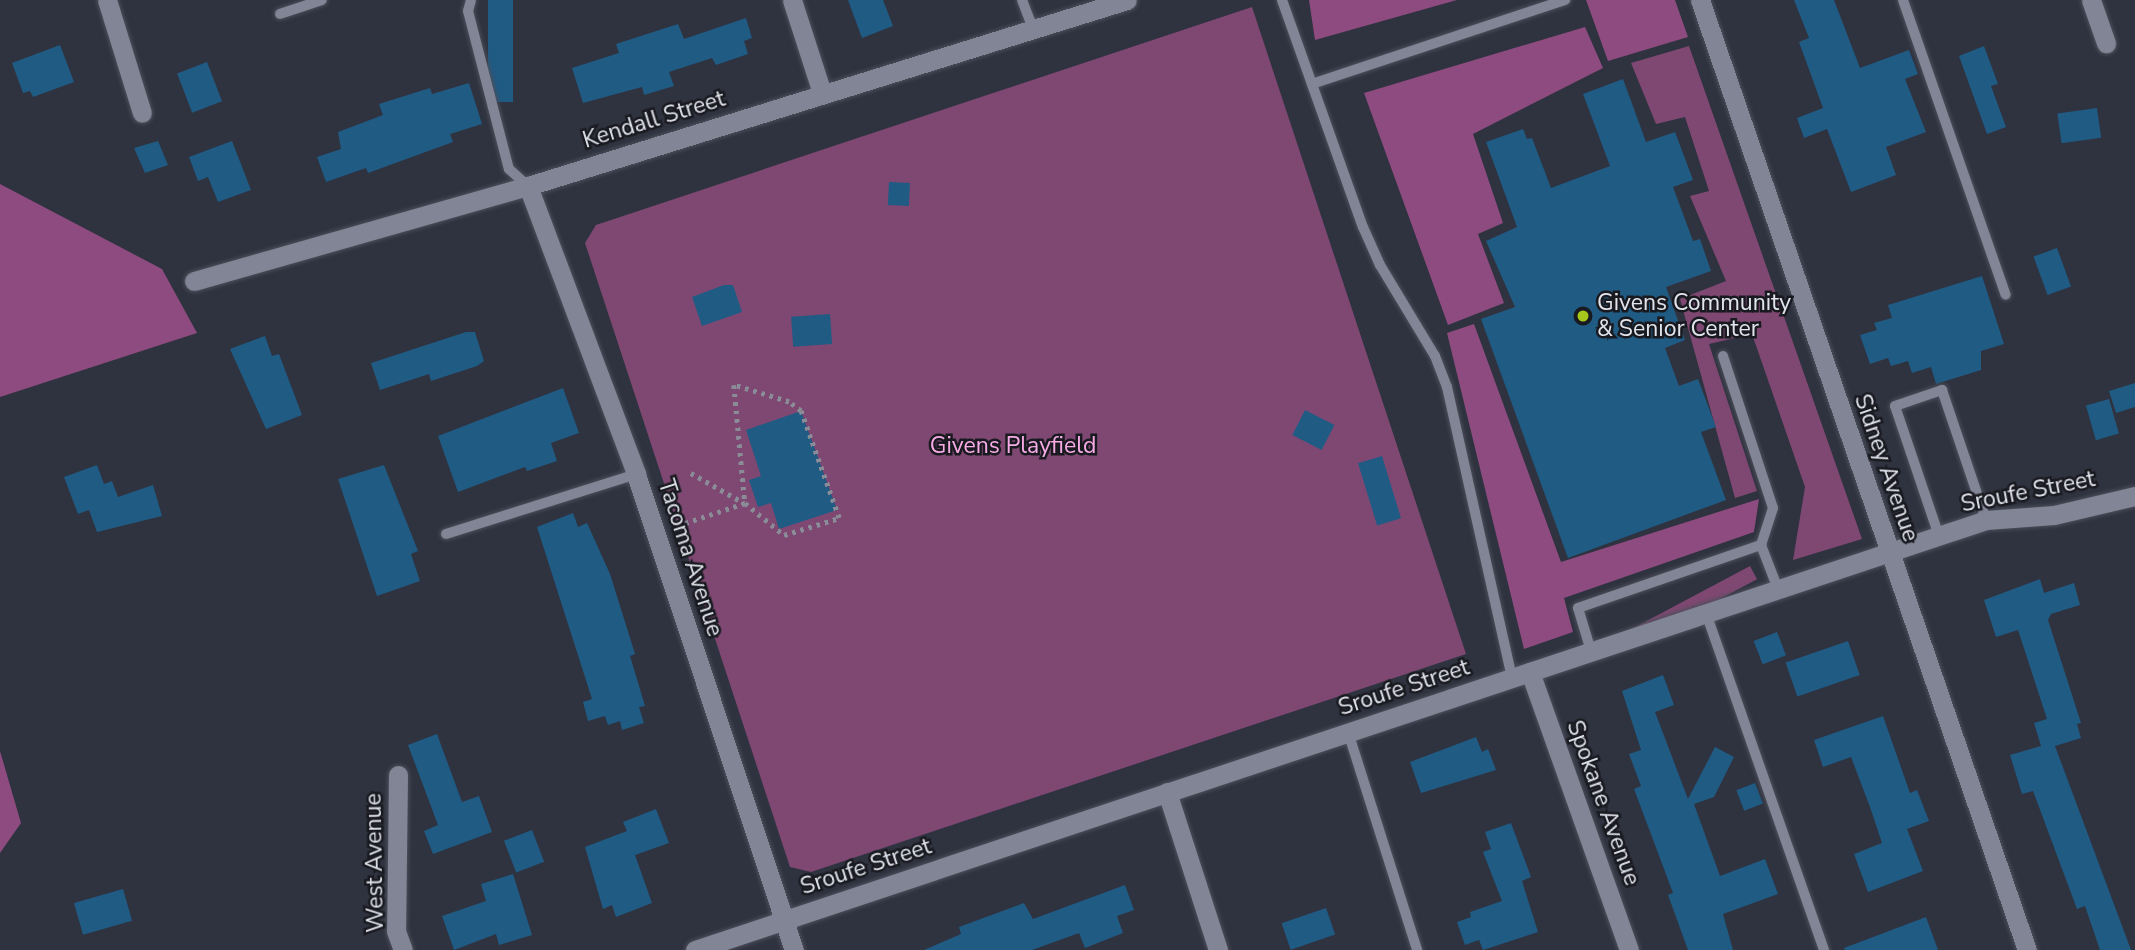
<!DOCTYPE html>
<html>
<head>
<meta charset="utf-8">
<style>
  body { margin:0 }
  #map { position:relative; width:2135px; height:950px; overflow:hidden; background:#2f323f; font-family:"Nunito Sans",sans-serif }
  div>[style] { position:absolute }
  .green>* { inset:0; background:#7e4872; transform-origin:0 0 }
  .forest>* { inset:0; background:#8d4b7f }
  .building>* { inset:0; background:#205b84; transform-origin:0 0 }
  .path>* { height:4.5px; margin-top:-2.25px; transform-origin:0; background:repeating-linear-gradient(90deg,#8a8c97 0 3.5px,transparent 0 8.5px) }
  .roads { filter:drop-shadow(0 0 2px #4c4f5a) drop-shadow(0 0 2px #4c4f5a) }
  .service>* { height:10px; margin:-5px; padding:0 5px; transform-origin:5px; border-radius:5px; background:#818595 }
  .minor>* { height:19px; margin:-9.5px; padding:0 9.5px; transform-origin:9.5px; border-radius:9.5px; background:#818595 }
  .secondary>* { height:19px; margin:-9.5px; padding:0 9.5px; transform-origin:9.5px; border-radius:9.5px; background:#818595 }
  .dots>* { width:19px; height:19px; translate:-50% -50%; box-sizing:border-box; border:4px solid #191a20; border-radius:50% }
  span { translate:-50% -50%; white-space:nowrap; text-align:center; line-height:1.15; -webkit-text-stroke:5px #191a20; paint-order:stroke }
  .street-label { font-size:23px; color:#e2e4ed }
  .poi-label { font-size:23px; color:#e2e4ed }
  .left { translate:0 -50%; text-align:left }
  .park-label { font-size:23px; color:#f7abe5 }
</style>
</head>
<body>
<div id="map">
  <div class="green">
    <div style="clip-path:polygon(1252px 7px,1466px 654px,811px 872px,790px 867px,585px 243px,596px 225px)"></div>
    <div style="clip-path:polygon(1689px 46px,1862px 539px,1793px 560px,1805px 487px,1752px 334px,1709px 344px,1757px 491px,1735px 498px,1680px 299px,1726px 281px,1690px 196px,1709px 191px,1685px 117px,1656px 124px,1631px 63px)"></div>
    <div style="left:1750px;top:566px;width:15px;height:157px;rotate:62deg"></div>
  </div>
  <div class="forest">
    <div style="clip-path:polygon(1309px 0,1457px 0,1315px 40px)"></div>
    <div style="clip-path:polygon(1586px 0,1675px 0,1688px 37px,1608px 61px)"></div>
    <div style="clip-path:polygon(1585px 27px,1603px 68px,1473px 134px,1503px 223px,1478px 234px,1504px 303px,1448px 325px,1364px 93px)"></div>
    <div style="clip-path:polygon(0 184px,162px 269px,197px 333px,0 397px)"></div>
    <div style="clip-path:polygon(1474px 324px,1561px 562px,1759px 499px,1754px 532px,1564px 598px,1573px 632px,1524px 649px,1447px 333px)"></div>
    <div style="clip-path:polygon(0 751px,21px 823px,0 853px)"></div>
  </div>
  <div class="building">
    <div style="left:488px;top:0;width:25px;height:102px"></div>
    <div style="clip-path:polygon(848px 0,883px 0,893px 26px,862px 38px)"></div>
    <div style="clip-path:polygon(1794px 0,1834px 0,1860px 68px,1909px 50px,1918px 74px,1905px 79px,1926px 132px,1886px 147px,1896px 175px,1851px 192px,1827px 129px,1804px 138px,1797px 118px,1823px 108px,1799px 42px,1809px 38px)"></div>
    <div style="clip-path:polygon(746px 18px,752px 38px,744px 41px,748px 54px,716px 65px,712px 58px,669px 72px,674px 86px,644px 95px,642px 87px,583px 103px,572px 68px,619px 53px,616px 44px,678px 24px,684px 39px)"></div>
    <div style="clip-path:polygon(60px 45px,74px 82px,33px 97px,30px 91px,23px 93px,12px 63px)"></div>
    <div style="clip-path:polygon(1984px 46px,1998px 84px,1991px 86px,2006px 127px,1987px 134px,1959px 56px)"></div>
    <div style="left:207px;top:62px;width:42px;height:32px;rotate:69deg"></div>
    <div style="clip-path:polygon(1623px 79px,1646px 142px,1675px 132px,1693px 180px,1673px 187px,1693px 241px,1700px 239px,1711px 271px,1666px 287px,1685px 340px,1665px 348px,1679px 386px,1698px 379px,1716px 427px,1701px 432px,1726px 500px,1568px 558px,1481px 319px,1515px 307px,1486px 241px,1517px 227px,1486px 142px,1523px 129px,1527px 139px,1532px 138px,1551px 188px,1610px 166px,1583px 94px)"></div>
    <div style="clip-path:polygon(469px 83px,482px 124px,450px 134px,453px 142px,368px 173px,366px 168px,326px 182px,317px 157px,341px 149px,338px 132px,383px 115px,379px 104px,430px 88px,432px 94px)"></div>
    <div style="left:2097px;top:108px;width:30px;height:40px;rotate:82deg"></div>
    <div style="clip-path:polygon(158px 141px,168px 165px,145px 173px,134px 148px)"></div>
    <div style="clip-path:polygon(232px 141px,251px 190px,218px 202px,208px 177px,198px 181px,189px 157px)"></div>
    <div style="left:889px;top:182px;width:21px;height:23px;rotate:3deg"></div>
    <div style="left:2057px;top:248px;width:41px;height:25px;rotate:70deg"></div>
    <div style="clip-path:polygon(1982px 276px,2004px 344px,1981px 351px,1981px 370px,1936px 384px,1931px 367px,1912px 373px,1908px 361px,1891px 366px,1888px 358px,1870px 364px,1860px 335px,1877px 330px,1874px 323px,1892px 318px,1888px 305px)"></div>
    <div style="clip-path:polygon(724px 285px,733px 285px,742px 312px,702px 326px,692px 297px)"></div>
    <div style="left:830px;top:314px;width:30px;height:39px;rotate:86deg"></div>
    <div style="clip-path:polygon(466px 332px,475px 332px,484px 361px,477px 366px,431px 381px,429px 374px,380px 390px,371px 363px)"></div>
    <div style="clip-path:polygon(265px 336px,272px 356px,279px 354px,302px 415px,266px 429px,230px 349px)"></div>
    <div style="clip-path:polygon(2135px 383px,2135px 407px,2116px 413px,2109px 391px)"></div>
    <div style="clip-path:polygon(563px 388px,579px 433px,551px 443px,557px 461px,527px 471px,525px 467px,458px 492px,438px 436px)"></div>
    <div style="left:2109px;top:399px;width:36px;height:24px;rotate:74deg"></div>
    <div style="left:1305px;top:410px;width:33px;height:28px;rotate:27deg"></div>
    <div style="clip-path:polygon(801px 411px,837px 510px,779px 529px,771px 503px,758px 507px,749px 480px,761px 476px,746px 430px)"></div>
    <div style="left:1382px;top:456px;width:65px;height:25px;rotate:73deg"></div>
    <div style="clip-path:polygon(97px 465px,104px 484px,112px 481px,118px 497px,153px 485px,162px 516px,97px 532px,89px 510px,78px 514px,64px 477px)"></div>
    <div style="clip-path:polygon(384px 465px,418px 551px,411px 554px,420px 581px,377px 596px,338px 479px)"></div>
    <div style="clip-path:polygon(573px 513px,578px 527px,587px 523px,610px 574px,635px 654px,630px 656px,645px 706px,639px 707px,644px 723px,622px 730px,620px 721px,608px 725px,605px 716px,588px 721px,583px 702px,592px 699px,537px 527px)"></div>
    <div style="clip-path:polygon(2040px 579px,2044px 593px,2074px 583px,2080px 605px,2051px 614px,2048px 620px,2081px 723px,2077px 724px,2081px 738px,2055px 746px,2131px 950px,2100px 950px,2085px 906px,2077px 909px,2033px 791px,2022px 794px,2010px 755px,2041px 746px,2034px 723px,2047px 719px,2018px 630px,1996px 637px,1984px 600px)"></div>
    <div style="left:1777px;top:632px;width:25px;height:25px;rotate:69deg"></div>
    <div style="left:1848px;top:641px;width:36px;height:66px;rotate:71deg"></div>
    <div style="clip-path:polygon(1663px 675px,1674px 705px,1655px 712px,1688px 799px,1715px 747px,1734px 757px,1714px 797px,1694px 804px,1720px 876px,1765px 859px,1778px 894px,1723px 914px,1733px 950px,1688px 950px,1668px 895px,1673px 893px,1634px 789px,1641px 786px,1629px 754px,1641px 750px,1622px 691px)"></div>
    <div style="clip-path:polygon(1883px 716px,1910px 793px,1917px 790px,1929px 821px,1907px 829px,1923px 871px,1868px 892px,1854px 854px,1882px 843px,1870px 807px,1851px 757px,1823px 767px,1814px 740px)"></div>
    <div style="clip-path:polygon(437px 734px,462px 802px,479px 796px,492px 832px,433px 854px,424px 831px,438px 825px,408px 745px)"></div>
    <div style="clip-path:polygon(1476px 737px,1482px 752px,1488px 749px,1496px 770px,1421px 793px,1410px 762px)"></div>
    <div style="left:1755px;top:783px;width:22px;height:20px;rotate:69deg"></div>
    <div style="clip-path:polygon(656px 809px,669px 843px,635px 855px,652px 903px,616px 917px,612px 905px,603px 909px,585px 847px,627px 831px,623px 822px)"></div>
    <div style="clip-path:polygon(1511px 823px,1531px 877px,1522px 881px,1538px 932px,1483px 950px,1479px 940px,1465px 945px,1457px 922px,1471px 917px,1470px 912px,1502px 901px,1483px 852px,1491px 849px,1485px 832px)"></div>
    <div style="left:532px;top:830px;width:34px;height:30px;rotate:69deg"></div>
    <div style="clip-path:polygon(513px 874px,532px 935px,499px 945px,496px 934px,454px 950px,442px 916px,486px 901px,481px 884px)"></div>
    <div style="clip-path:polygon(1125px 885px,1134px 910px,1117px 916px,1123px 933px,1085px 948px,1079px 933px,1032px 950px,924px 950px,961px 934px,959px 927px,1024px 903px,1033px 919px)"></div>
    <div style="left:123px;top:889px;width:33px;height:51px;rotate:74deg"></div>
    <div style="left:1326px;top:908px;width:28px;height:47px;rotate:71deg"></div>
    <div style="clip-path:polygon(1926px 917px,1938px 950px,1845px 950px,1844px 948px)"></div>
  </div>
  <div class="path">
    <div style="left:691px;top:473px;width:61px;rotate:29.5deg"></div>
    <div style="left:677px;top:526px;width:72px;rotate:-18.7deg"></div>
    <div style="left:745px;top:503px;width:50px;rotate:39.4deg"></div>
    <div style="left:784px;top:535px;width:58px;rotate:-17.2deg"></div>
    <div style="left:839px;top:518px;width:114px;rotate:-109.6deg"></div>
    <div style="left:801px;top:411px;width:15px;rotate:-143deg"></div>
    <div style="left:789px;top:402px;width:58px;rotate:-162.8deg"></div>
    <div style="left:734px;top:385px;width:119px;rotate:84.7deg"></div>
  </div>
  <div class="roads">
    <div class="service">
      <div style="left:471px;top:0;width:11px;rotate:105deg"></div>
      <div style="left:468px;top:11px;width:163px;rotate:75.5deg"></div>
      <div style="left:509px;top:169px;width:25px;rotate:42deg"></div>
      <div style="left:1022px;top:0;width:31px;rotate:69deg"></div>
      <div style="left:1282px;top:0;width:241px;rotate:70.4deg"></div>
      <div style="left:1363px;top:227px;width:42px;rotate:65.9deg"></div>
      <div style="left:1380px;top:265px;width:106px;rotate:58.9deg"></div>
      <div style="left:1435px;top:356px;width:33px;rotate:69deg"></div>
      <div style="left:1447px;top:387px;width:298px;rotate:77.4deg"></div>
      <div style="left:1903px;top:0;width:312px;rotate:70.8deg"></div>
      <div style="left:280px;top:14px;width:44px;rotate:-18.4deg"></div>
      <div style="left:1312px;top:84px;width:267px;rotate:-18.4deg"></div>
      <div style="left:1723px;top:356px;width:160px;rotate:71.8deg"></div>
      <div style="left:1773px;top:508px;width:39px;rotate:108deg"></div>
      <div style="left:1761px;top:545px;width:47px;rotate:68.9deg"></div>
      <div style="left:446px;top:534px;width:199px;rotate:-17.5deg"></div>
      <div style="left:1939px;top:536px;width:137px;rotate:-108.7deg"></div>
      <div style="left:1895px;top:406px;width:50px;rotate:-18.8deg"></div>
      <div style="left:1942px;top:390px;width:137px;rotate:71.3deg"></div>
      <div style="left:1706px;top:613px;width:357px;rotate:70.7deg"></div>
      <div style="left:1591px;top:651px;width:45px;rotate:-106.8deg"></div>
      <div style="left:1578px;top:608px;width:194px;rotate:-19deg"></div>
      <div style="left:1348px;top:732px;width:229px;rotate:72.4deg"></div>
    </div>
    <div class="minor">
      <div style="left:107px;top:0;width:118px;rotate:72.8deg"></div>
      <div style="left:792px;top:0;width:98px;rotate:72.1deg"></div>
      <div style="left:2091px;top:0;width:46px;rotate:70.8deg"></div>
      <div style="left:528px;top:186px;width:308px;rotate:69.4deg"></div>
      <div style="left:636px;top:474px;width:502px;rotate:71.64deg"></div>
      <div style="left:194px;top:281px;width:347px;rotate:-15.9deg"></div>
      <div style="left:528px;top:186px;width:627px;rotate:-17.25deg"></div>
      <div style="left:1530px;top:672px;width:295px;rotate:70.4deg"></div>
      <div style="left:398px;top:775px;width:156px;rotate:90.7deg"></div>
      <div style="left:396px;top:931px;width:20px;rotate:70deg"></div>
      <div style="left:1167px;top:792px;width:166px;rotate:72.1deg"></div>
      <div style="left:695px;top:950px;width:1361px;rotate:-18.42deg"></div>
      <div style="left:1986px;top:520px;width:68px;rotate:-4.2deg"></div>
      <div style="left:2054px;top:515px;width:83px;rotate:-13.2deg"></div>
    </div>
    <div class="secondary">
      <div style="left:1700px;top:0;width:1005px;rotate:71.01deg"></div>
    </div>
  </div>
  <div class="dots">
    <div style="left:1583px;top:316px;background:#a8c71d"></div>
  </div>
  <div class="street-label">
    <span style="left:654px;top:120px;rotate:-17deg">Kendall Street</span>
    <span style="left:1886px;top:468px;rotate:71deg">Sidney Avenue</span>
    <span style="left:2028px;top:492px;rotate:-11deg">Sroufe Street</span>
    <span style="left:690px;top:558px;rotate:72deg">Tacoma Avenue</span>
    <span style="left:1404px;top:688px;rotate:-18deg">Sroufe Street</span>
    <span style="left:1603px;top:803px;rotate:70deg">Spokane Avenue</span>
    <span style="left:375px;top:863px;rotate:-91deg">West Avenue</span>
    <span style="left:866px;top:867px;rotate:-18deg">Sroufe Street</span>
  </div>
  <div class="poi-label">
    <span class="left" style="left:1597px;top:316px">Givens Community<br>&amp; Senior Center</span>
  </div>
  <div class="park-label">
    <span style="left:1013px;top:446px">Givens Playfield</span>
  </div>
</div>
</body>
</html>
